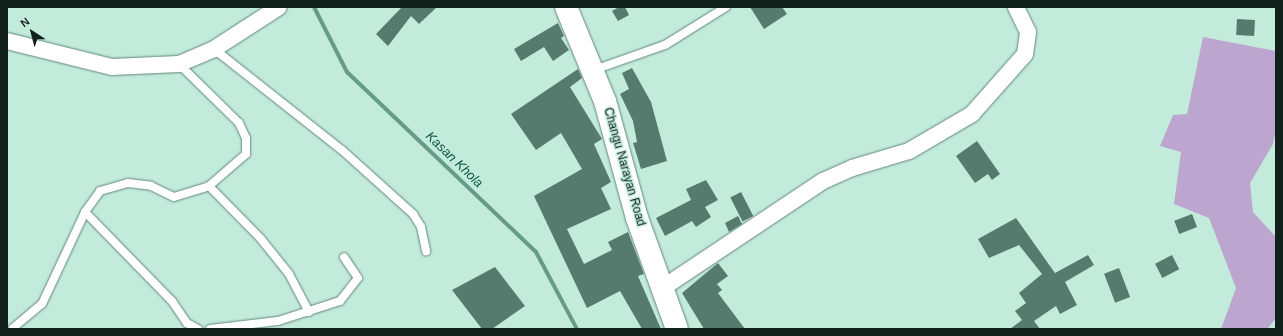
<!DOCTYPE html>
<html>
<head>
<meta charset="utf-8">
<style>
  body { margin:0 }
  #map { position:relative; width:1283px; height:336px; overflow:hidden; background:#c3ebdc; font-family:Arial,sans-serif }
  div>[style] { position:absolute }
  .forest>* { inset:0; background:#bca6d0 }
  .stream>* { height:4px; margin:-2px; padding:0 2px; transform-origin:2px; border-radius:2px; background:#669b88 }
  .building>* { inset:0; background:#567b6e; transform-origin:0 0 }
  .roads { filter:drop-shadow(0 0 1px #63887a) drop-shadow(0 0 1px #63887a) }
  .service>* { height:8px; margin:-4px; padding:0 4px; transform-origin:4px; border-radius:4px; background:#fff }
  .minor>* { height:16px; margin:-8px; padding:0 8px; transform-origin:8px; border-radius:8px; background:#fff }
  .secondary>* { height:22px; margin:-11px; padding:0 11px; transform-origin:11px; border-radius:11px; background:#fff }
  span { translate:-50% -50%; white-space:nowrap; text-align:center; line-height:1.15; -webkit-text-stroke:3px #c3ebdc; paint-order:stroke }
  .street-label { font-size:12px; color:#11201a }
  .water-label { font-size:13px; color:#0b5542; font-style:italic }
  .frame { position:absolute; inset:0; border:8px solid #11201a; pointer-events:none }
  .north { position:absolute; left:12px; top:12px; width:40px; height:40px; -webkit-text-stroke:3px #c3ebdc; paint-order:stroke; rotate:324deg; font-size:11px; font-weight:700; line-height:16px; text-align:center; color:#11201a }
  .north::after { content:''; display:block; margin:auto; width:14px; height:18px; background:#11201a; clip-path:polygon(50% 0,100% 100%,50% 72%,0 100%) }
</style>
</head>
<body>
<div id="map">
  <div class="forest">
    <div style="clip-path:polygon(1203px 37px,1276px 51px,1276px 129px,1273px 144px,1250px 183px,1253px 212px,1276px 237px,1276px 318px,1267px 329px,1221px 329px,1236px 288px,1209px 218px,1174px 204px,1181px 152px,1160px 146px,1173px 115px,1187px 114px)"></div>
  </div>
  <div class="stream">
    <div style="left:314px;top:7px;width:73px;rotate:63.1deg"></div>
    <div style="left:347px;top:72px;width:261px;rotate:43.6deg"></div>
    <div style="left:536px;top:252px;width:87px;rotate:62deg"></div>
  </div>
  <div class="building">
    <div style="clip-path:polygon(402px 7px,437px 7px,419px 24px,411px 16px,388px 46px,376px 34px)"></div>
    <div style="clip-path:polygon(619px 7px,625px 7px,629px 15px,618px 21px,612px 11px)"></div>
    <div style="clip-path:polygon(750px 7px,782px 7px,787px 14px,764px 29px)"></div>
    <div style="left:1237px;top:19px;width:18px;height:16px;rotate:3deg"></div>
    <div style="clip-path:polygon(558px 23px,564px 36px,561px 38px,569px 50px,553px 61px,544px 47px,521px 61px,514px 49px)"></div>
    <div style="clip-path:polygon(632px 68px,651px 102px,667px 161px,641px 169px,633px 143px,637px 142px,633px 121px,620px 94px,629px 89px,622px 73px)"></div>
    <div style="clip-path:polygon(578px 69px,582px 78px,570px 87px,602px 139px,594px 144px,611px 182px,601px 188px,611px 209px,567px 229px,584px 264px,612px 250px,608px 242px,628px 232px,644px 274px,638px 276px,661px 329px,642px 329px,620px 291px,587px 308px,534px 196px,582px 169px,561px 133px,536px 150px,511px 114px)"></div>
    <div style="clip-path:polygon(977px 141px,1000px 174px,992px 180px,988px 174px,975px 183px,956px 156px)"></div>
    <div style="clip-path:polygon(706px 180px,718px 200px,705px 207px,711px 217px,696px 227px,692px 221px,665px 236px,656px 218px,691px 200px,686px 189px)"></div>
    <div style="left:741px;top:192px;width:27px;height:12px;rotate:63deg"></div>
    <div style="left:1192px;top:214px;width:14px;height:19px;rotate:69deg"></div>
    <div style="clip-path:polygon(738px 216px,742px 224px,729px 232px,725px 223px)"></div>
    <div style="clip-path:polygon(1016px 218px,1055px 273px,1088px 255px,1094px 265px,1065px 282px,1077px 305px,1060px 314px,1056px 306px,1034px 321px,1040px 329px,1010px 329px,1022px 320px,1015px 311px,1026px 303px,1019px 293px,1042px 274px,1019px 245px,989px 258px,978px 239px)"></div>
    <div style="left:1172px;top:255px;width:16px;height:19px;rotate:63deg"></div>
    <div style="clip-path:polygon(718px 263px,728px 276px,717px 284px,722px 290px,718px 293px,745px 329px,704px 329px,682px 293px)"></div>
    <div style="clip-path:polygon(495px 267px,525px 306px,492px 329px,482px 329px,452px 290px)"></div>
    <div style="left:1119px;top:268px;width:31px;height:16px;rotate:69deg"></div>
  </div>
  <div class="roads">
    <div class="service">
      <div style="left:214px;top:49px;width:163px;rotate:38.3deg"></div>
      <div style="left:342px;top:150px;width:96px;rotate:42deg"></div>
      <div style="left:413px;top:214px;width:15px;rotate:58deg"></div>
      <div style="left:421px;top:227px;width:25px;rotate:78deg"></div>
      <div style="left:594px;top:70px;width:75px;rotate:-19.4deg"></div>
      <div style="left:665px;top:45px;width:72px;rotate:-31.9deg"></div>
      <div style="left:209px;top:186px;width:74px;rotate:45.5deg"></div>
      <div style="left:261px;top:239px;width:45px;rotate:51.3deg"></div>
      <div style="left:289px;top:274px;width:43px;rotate:62.2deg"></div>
      <div style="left:85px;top:212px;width:124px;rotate:45.7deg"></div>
      <div style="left:172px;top:301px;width:27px;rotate:56deg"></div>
      <div style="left:187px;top:323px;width:13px;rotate:29deg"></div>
      <div style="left:13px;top:328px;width:38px;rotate:-40deg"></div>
      <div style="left:42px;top:304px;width:102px;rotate:-64.9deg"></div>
      <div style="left:85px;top:212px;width:26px;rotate:-54deg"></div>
      <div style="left:100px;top:191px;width:29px;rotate:-16deg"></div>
      <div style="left:128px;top:183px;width:23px;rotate:7deg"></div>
      <div style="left:151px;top:186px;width:25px;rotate:26deg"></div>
      <div style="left:174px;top:197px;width:37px;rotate:-17deg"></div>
      <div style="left:209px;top:186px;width:49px;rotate:-40.9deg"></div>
      <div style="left:246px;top:154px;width:16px;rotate:-90deg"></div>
      <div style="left:246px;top:138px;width:17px;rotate:-115deg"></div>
      <div style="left:239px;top:123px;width:84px;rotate:-135.5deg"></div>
      <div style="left:210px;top:329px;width:68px;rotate:-6.7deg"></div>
      <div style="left:278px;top:321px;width:65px;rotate:-17.9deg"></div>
      <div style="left:340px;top:301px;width:29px;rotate:-52deg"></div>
      <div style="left:358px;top:278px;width:25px;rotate:-124deg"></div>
    </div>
    <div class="minor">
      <div style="left:7px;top:41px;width:108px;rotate:13.9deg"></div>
      <div style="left:112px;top:67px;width:67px;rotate:-2.6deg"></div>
      <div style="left:179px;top:64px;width:38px;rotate:-23deg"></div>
      <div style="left:214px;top:49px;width:77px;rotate:-32.9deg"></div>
      <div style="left:664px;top:287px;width:191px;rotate:-33.7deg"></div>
      <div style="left:823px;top:181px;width:32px;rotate:-24deg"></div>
      <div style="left:852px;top:168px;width:59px;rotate:-16.6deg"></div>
      <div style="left:909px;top:151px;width:73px;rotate:-30.4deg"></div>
      <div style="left:972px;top:114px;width:80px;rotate:-48.5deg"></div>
      <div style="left:1025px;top:54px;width:22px;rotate:-82deg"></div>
      <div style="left:1028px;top:32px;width:28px;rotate:-116deg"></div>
    </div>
    <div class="secondary">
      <div style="left:566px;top:7px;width:102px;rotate:67.5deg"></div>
      <div style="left:605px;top:101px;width:121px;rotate:74.7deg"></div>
      <div style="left:637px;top:218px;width:118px;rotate:70.2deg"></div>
    </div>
  </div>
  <div class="street-label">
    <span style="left:624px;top:167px;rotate:74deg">Changu Narayan Road</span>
  </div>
  <div class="water-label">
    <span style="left:454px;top:160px;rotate:44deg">Kasan Khola</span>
  </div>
  <div class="frame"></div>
  <div class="north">N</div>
</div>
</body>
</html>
